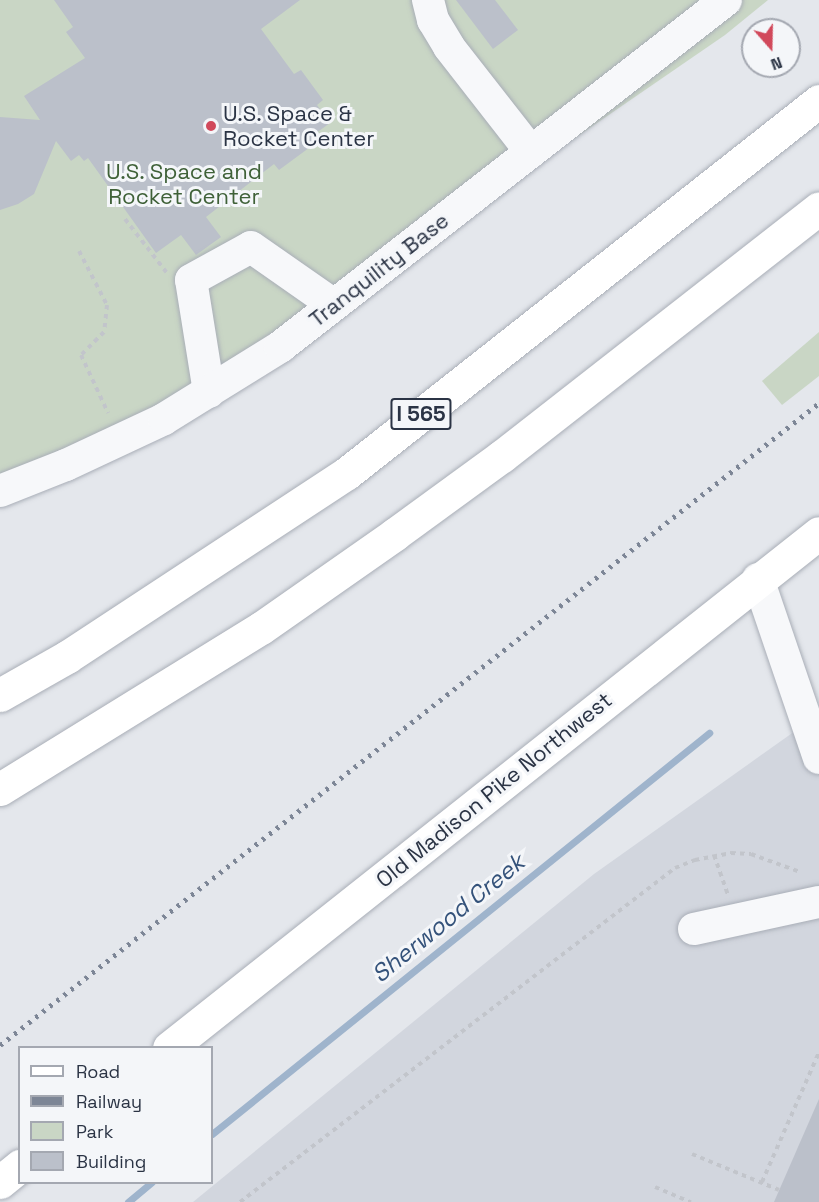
<!DOCTYPE html>
<html>
<head>
<meta charset="utf-8">
<style>
  body { margin:0 }
  #map { position:relative; width:819px; height:1202px; overflow:hidden; background:#e4e7ec; font-family:"Space Grotesk",sans-serif }
  div>[style] { position:absolute }
  .built>* { inset:0; background:#d2d6de }
  .green>* { inset:0; background:#c9d6c5 }
  .stream>* { height:7px; margin:-3.5px; padding:0 3.5px; transform-origin:3.5px; border-radius:3.5px; background:#9fb4cc }
  .building>* { inset:0; background:#bbc0ca }
  .path>* { height:4px; margin-top:-2px; transform-origin:0; background:repeating-linear-gradient(90deg,#c2c5cb 0 4.5px,transparent 0 9px) }
  .roads { filter:drop-shadow(0 0 2px #a9aeb7) drop-shadow(0 0 2px #a9aeb7) }
  .minor>* { height:32px; margin:-16px; padding:0 16px; transform-origin:16px; border-radius:16px; background:#f7f8fa }
  .major>* { height:33px; margin:-16.5px; padding:0 16.5px; transform-origin:16.5px; border-radius:16.5px; background:#fff }
  .highway>* { height:33px; margin:-16.5px; padding:0 16.5px; transform-origin:16.5px; border-radius:16.5px; background:#fff }
  .rail>* { height:4.5px; margin-top:-2.25px; transform-origin:0; background:repeating-linear-gradient(90deg,#7d8696 0 3px,transparent 0 9px) }
  .dots>* { width:16px; height:16px; translate:-50% -50%; box-sizing:border-box; border:3px solid #f4f6f9; border-radius:50% }
  span { translate:-50% -50%; white-space:nowrap; text-align:center; line-height:1.15; -webkit-text-stroke:6px #f4f6f9; paint-order:stroke }
  .shield-label span { padding:2px 4px; background:#f4f6f9; border:2px solid; border-radius:4px; -webkit-text-stroke-width:0 }
  .shield-label { font-size:21px; color:#2b3445; font-weight:700 }
  .poi-label { font-size:22px; color:#2b3445 }
  .left { translate:0 -50%; text-align:left }
  .park-label { font-size:22px; color:#3f6138 }
  .street-label { font-size:22px; color:#2b3445 }
  .water-label { font-size:24px; color:#34527a; font-style:italic }
  .legend { position:absolute; left:18px; top:1046px; width:195px; height:138px; box-sizing:border-box; background:#f4f6f9; border:2px solid #a4a8b1; margin:0; padding:8px 10px; list-style:none; font-size:18px; color:#2b3445 }
  .legend li { display:flex; align-items:center; gap:12px; height:30px }
  .legend b { width:30px; border:2px solid #a4a8b1 }
  .north { position:absolute; left:741px; top:18px; width:60px; height:60px; box-sizing:border-box; background:#f4f6f9; border:2px solid #a4a8b1; border-radius:50%; rotate:160deg; font-size:16px; font-weight:700; line-height:24px; text-align:center; color:#2b3445 }
  .north::after { content:''; display:block; margin:auto; width:21px; height:27px; background:#d1495b; clip-path:polygon(50% 0,100% 100%,50% 72%,0 100%) }
</style>
</head>
<body>
<div id="map">
  <div class="built">
    <div style="clip-path:polygon(819px 714px,819px 1202px,193px 1202px,594px 874px)"></div>
  </div>
  <div class="green">
    <div style="clip-path:polygon(0 0,768px 0,725px 35px,181px 409px,0 483px)"></div>
    <div style="clip-path:polygon(819px 332px,819px 376px,782px 405px,762px 381px)"></div>
  </div>
  <div class="stream">
    <div style="left:212px;top:1134px;width:639px;rotate:-38.9deg"></div>
    <div style="left:128px;top:1202px;width:31px;rotate:-40deg"></div>
  </div>
  <div class="building">
    <div style="clip-path:polygon(54px 0,300px 0,261px 29px,294px 74px,301px 70px,323px 100px,317px 105px,330px 123px,312px 136px,317px 142px,279px 170px,274px 164px,206px 217px,221px 237px,196px 255px,181px 235px,156px 253px,88px 158px,84px 161px,79px 155px,71px 161px,56px 141px,34px 194px,18px 204px,0 210px,0 117px,40px 120px,24px 96px,85px 58px,66px 32px,73px 27px)"></div>
    <div style="clip-path:polygon(456px 0,495px 0,518px 30px,493px 49px)"></div>
    <div style="clip-path:polygon(819px 1099px,819px 1202px,774px 1202px)"></div>
  </div>
  <div class="path">
    <div style="left:125px;top:219px;width:68px;rotate:52.1deg"></div>
    <div style="left:79px;top:251px;width:61px;rotate:62.6deg"></div>
    <div style="left:107px;top:305px;width:27px;rotate:96deg"></div>
    <div style="left:104px;top:332px;width:33px;rotate:135deg"></div>
    <div style="left:81px;top:355px;width:64px;rotate:65deg"></div>
    <div style="left:714px;top:855px;width:42px;rotate:70.7deg"></div>
    <div style="left:692px;top:1154px;width:94px;rotate:22.5deg"></div>
    <div style="left:762px;top:1182px;width:142px;rotate:-66.3deg"></div>
    <div style="left:655px;top:1187px;width:39px;rotate:23deg"></div>
    <div style="left:240px;top:1202px;width:548px;rotate:-37.52deg"></div>
    <div style="left:675px;top:868px;width:22px;rotate:-22deg"></div>
    <div style="left:695px;top:860px;width:37px;rotate:-11deg"></div>
    <div style="left:731px;top:853px;width:20px;rotate:3deg"></div>
    <div style="left:751px;top:854px;width:52px;rotate:20.2deg"></div>
  </div>
  <div class="roads">
    <div class="minor">
      <div style="left:428px;top:0;width:21px;rotate:76deg"></div>
      <div style="left:433px;top:20px;width:31px;rotate:59deg"></div>
      <div style="left:449px;top:47px;width:133px;rotate:52deg"></div>
      <div style="left:209px;top:392px;width:113px;rotate:-99.1deg"></div>
      <div style="left:191px;top:280px;width:68px;rotate:-28.8deg"></div>
      <div style="left:251px;top:247px;width:101px;rotate:34.9deg"></div>
      <div style="left:0;top:491px;width:71px;rotate:-21.5deg"></div>
      <div style="left:66px;top:465px;width:108px;rotate:-25.1deg"></div>
      <div style="left:164px;top:419px;width:137px;rotate:-31.8deg"></div>
      <div style="left:280px;top:347px;width:565px;rotate:-37.88deg"></div>
      <div style="left:758px;top:579px;width:189px;rotate:71.2deg"></div>
      <div style="left:694px;top:929px;width:128px;rotate:-12.2deg"></div>
    </div>
    <div class="major">
      <div style="left:169px;top:1048px;width:829px;rotate:-38.39deg"></div>
      <div style="left:0;top:1182px;width:26px;rotate:-39deg"></div>
    </div>
    <div class="highway">
      <div style="left:0;top:695px;width:77px;rotate:-29.6deg"></div>
      <div style="left:67px;top:657px;width:335px;rotate:-33.3deg"></div>
      <div style="left:347px;top:473px;width:601px;rotate:-38.24deg"></div>
      <div style="left:0;top:789px;width:307px;rotate:-31.7deg"></div>
      <div style="left:261px;top:628px;width:164px;rotate:-35deg"></div>
      <div style="left:395px;top:534px;width:132px;rotate:-36.1deg"></div>
      <div style="left:502px;top:456px;width:402px;rotate:-38deg"></div>
    </div>
  </div>
  <div class="rail">
    <div style="left:0;top:1045px;width:1041px;rotate:-38.09deg"></div>
  </div>
  <div class="dots">
    <div style="left:211px;top:126px;background:#d1495b"></div>
  </div>
  <div class="shield-label">
    <span style="left:421px;top:414px">I 565</span>
  </div>
  <div class="poi-label">
    <span class="left" style="left:223px;top:126px">U.S. Space &amp;<br>Rocket Center</span>
  </div>
  <div class="park-label">
    <span style="left:184px;top:184px">U.S. Space and<br>Rocket Center</span>
  </div>
  <div class="street-label">
    <span style="left:379px;top:270px;rotate:-38deg">Tranquility Base</span>
    <span style="left:494px;top:790px;rotate:-39deg">Old Madison Pike Northwest</span>
  </div>
  <div class="water-label">
    <span style="left:448px;top:918px;rotate:-39deg">Sherwood Creek</span>
  </div>
  <ul class="legend">
  <li><b style="height:8px;background:#fff"></b>Road</li>
  <li><b style="height:8px;background:#7d8696"></b>Railway</li>
  <li><b style="height:16px;background:#c9d6c5"></b>Park</li>
  <li><b style="height:16px;background:#bbc0ca"></b>Building</li>
  </ul>
  <div class="north">N</div>
</div>
</body>
</html>
